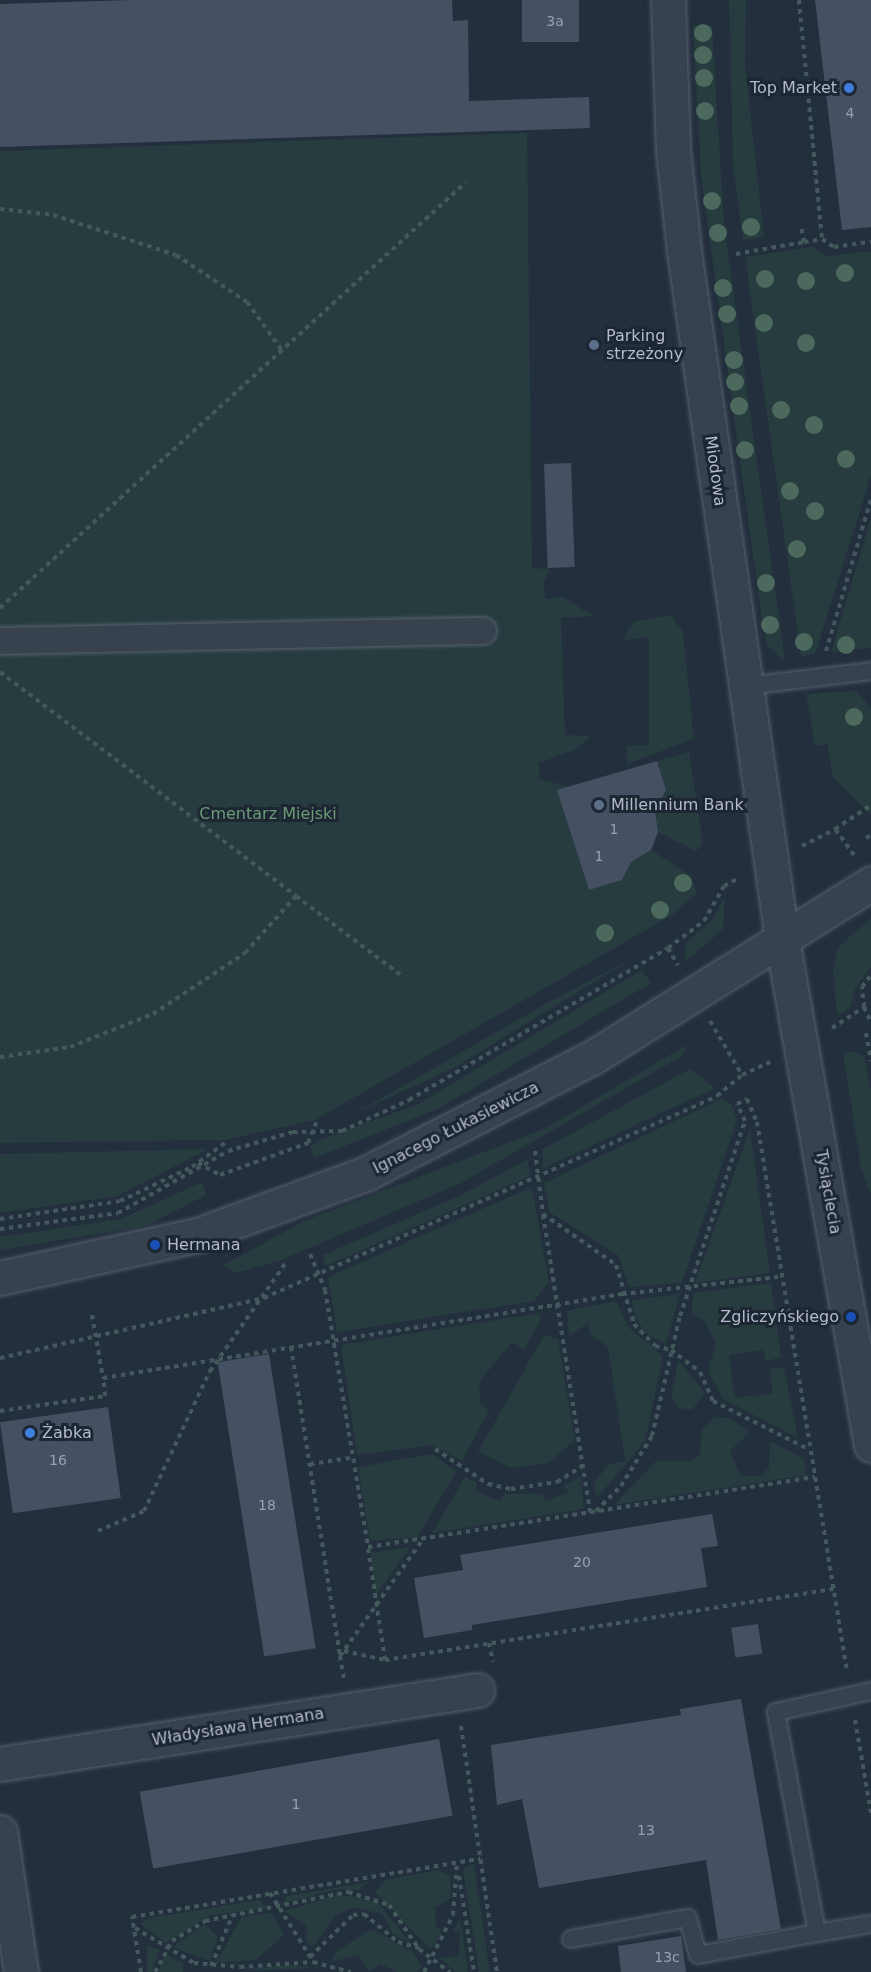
<!DOCTYPE html>
<html>
<head>
<meta charset="utf-8">
<style>
  body { margin:0 }
  #map { position:relative; width:871px; height:1972px; overflow:hidden; background:#242f3e; font-family:"DejaVu Sans",sans-serif }
  div>[style] { position:absolute }
  .green>* { inset:0; background:#263c3f }
  .building>* { inset:0; background:#455162; transform-origin:0 0 }
  .path>* { height:4px; margin-top:-2px; transform-origin:0; background:repeating-linear-gradient(90deg,#44595c 0 4.5px,transparent 0 9px) }
  .roads { filter:drop-shadow(0 0 2px #565f6c) drop-shadow(0 0 2px #565f6c) }
  .service>* { height:16px; margin:-8px; padding:0 8px; transform-origin:8px; border-radius:8px; background:#38414e }
  .pedestrian>* { height:26px; margin:-13px; padding:0 13px; transform-origin:13px; border-radius:13px; background:#38414e }
  .minor>* { height:33px; margin:-16.5px; padding:0 16.5px; transform-origin:16.5px; border-radius:16.5px; background:#38414e }
  .tertiary>* { height:33px; margin:-16.5px; padding:0 16.5px; transform-origin:16.5px; border-radius:16.5px; background:#38414e }
  .trees>* { width:18px; height:18px; margin:-9px; border-radius:50%; background:#4b6a5d }
  .dots>* { width:16px; height:16px; translate:-50% -50%; box-sizing:border-box; border:3px solid #1d2633; border-radius:50% }
  span { translate:-50% -50%; white-space:nowrap; text-align:center; line-height:1.15; -webkit-text-stroke:6px #1d2633; paint-order:stroke }
  .number-label { font-size:14px; color:#98a1af }
  .number-label span { -webkit-text-stroke-width:0 }
  .poi-label { font-size:16px; color:#b4bcc9 }
  .right { translate:-100% -50%; text-align:right }
  .left { translate:0 -50%; text-align:left }
  .street-label { font-size:16px; color:#b4bcc9 }
  .park-label { font-size:16px; color:#6b9a76 }
</style>
</head>
<body>
<div id="map">
  <div class="green">
    <div style="clip-path:polygon(729px 0,746px 0,745px 64px,764px 237px,743px 240px,733px 164px)"></div>
    <div style="clip-path:polygon(693px 26px,712px 26px,724px 225px,785px 661px,767px 646px,762px 621px,701px 176px)"></div>
    <div style="clip-path:polygon(527px 133px,532px 568px,550px 569px,543px 583px,546px 599px,563px 597px,593px 616px,561px 618px,565px 735px,591px 736px,577px 749px,539px 763px,539px 779px,570px 787px,558px 791px,589px 890px,622px 880px,631px 862px,651px 850px,690px 875px,697px 893px,672px 915px,315px 1120px,224px 1140px,0 1143px,0 151px)"></div>
    <div style="clip-path:polygon(813px 247px,826px 256px,871px 251px,871px 476px,815px 654px,801px 656px,745px 257px)"></div>
    <div style="clip-path:polygon(871px 518px,871px 648px,831px 652px)"></div>
    <div style="clip-path:polygon(671px 615px,683px 632px,694px 739px,627px 764px,626px 746px,649px 745px,649px 637px,625px 640px,626px 633px,635px 621px)"></div>
    <div style="clip-path:polygon(856px 691px,871px 708px,871px 815px,833px 777px,827px 744px,815px 746px,806px 694px)"></div>
    <div style="clip-path:polygon(689px 752px,703px 843px,696px 851px,658px 832px,655px 810px,666px 790px,657px 761px)"></div>
    <div style="clip-path:polygon(725px 896px,723px 929px,685px 962px,686px 943px,712px 920px)"></div>
    <div style="clip-path:polygon(871px 918px,871px 966px,855px 989px,851px 1006px,837px 1016px,833px 968px,839px 946px)"></div>
    <div style="clip-path:polygon(635px 957px,459px 1065px,352px 1115px,549px 1002px)"></div>
    <div style="clip-path:polygon(642px 970px,651px 983px,438px 1109px,314px 1158px,310px 1147px,317px 1141px,418px 1104px)"></div>
    <div style="clip-path:polygon(687px 1045px,682px 1056px,461px 1183px,279px 1261px,236px 1273px,224px 1265px,304px 1221px,544px 1129px)"></div>
    <div style="clip-path:polygon(855px 1052px,864px 1056px,871px 1090px,871px 1195px,861px 1168px,843px 1053px)"></div>
    <div style="clip-path:polygon(690px 1069px,715px 1088px,542px 1169px,543px 1149px)"></div>
    <div style="clip-path:polygon(721px 1099px,732px 1105px,737px 1120px,682px 1283px,629px 1287px,618px 1255px,549px 1212px,544px 1183px)"></div>
    <div style="clip-path:polygon(750px 1129px,770px 1273px,695px 1283px)"></div>
    <div style="clip-path:polygon(209px 1149px,117px 1196px,0 1213px,0 1154px)"></div>
    <div style="clip-path:polygon(528px 1159px,530px 1176px,326px 1266px,323px 1255px,459px 1196px)"></div>
    <div style="clip-path:polygon(202px 1182px,206px 1195px,146px 1226px,0 1250px,0 1237px,121px 1219px)"></div>
    <div style="clip-path:polygon(532px 1187px,549px 1282px,534px 1301px,337px 1332px,328px 1277px)"></div>
    <div style="clip-path:polygon(771px 1283px,781px 1357px,766px 1361px,763px 1350px,729px 1355px,735px 1398px,773px 1393px,769px 1369px,784px 1367px,798px 1438px,723px 1399px,708px 1371px,716px 1343px,704px 1321px,691px 1313px,694px 1293px)"></div>
    <div style="clip-path:polygon(680px 1294px,666px 1344px,648px 1335px,635px 1319px,632px 1300px)"></div>
    <div style="clip-path:polygon(616px 1301px,628px 1327px,663px 1356px,645px 1441px,597px 1498px,593px 1484px,608px 1465px,625px 1461px,608px 1347px,591px 1335px,588px 1323px,569px 1336px,567px 1311px)"></div>
    <div style="clip-path:polygon(539px 1313px,541px 1320px,524px 1350px,512px 1342px,479px 1382px,480px 1402px,489px 1410px,462px 1461px,432px 1445px,357px 1455px,341px 1345px)"></div>
    <div style="clip-path:polygon(544px 1335px,558px 1339px,575px 1440px,549px 1463px,511px 1468px,478px 1452px)"></div>
    <div style="clip-path:polygon(678px 1360px,705px 1393px,692px 1410px,679px 1408px,671px 1398px)"></div>
    <div style="clip-path:polygon(715px 1417px,730px 1418px,750px 1432px,730px 1451px,740px 1475px,761px 1476px,769px 1467px,770px 1441px,803px 1458px,807px 1475px,614px 1505px,656px 1461px,692px 1461px,700px 1454px,702px 1430px)"></div>
    <div style="clip-path:polygon(433px 1454px,456px 1472px,418px 1537px,370px 1541px,358px 1467px)"></div>
    <div style="clip-path:polygon(465px 1477px,477px 1483px,475px 1491px,499px 1501px,505px 1494px,542px 1494px,546px 1501px,568px 1492px,564px 1485px,581px 1477px,584px 1509px,432px 1533px)"></div>
    <div style="clip-path:polygon(410px 1547px,376px 1595px,371px 1553px)"></div>
    <div style="clip-path:polygon(468px 1865px,474px 1865px,490px 1972px,479px 1972px,463px 1870px)"></div>
    <div style="clip-path:polygon(439px 1870px,451px 1877px,450px 1899px,435px 1908px,436px 1926px,442px 1932px,431px 1950px,375px 1892px,385px 1880px)"></div>
    <div style="clip-path:polygon(369px 1882px,358px 1890px,333px 1890px,282px 1905px,287px 1896px)"></div>
    <div style="clip-path:polygon(337px 1895px,376px 1900px,412px 1945px,392px 1933px,382px 1914px,354px 1907px,335px 1916px,313px 1947px,305px 1940px,307px 1926px,285px 1911px)"></div>
    <div style="clip-path:polygon(258px 1900px,269px 1908px,211px 1915px,166px 1943px,140px 1924px,149px 1918px)"></div>
    <div style="clip-path:polygon(272px 1913px,284px 1935px,256px 1960px,216px 1963px,241px 1917px)"></div>
    <div style="clip-path:polygon(460px 1919px,468px 1972px,455px 1972px,440px 1958px,459px 1956px,460px 1932px,453px 1931px)"></div>
    <div style="clip-path:polygon(205px 1924px,218px 1937px,210px 1961px,172px 1947px)"></div>
    <div style="clip-path:polygon(371px 1929px,412px 1951px,422px 1966px,418px 1972px,397px 1972px,380px 1964px,369px 1972px,358px 1956px,332px 1961px,336px 1952px)"></div>
    <div style="clip-path:polygon(147px 1945px,160px 1950px,152px 1972px,147px 1972px)"></div>
    <div style="clip-path:polygon(165px 1954px,183px 1963px,183px 1972px,158px 1972px)"></div>
    <div style="clip-path:polygon(286px 1965px,320px 1968px,243px 1971px,261px 1968px)"></div>
  </div>
  <div class="building">
    <div style="clip-path:polygon(132px 0,452px 0,453px 21px,468px 20px,469px 101px,589px 97px,590px 128px,0 147px,0 4px)"></div>
    <div style="left:522px;top:0;width:57px;height:42px"></div>
    <div style="clip-path:polygon(815px 0,871px 0,871px 227px,842px 230px)"></div>
    <div style="left:571px;top:463px;width:104px;height:27px;rotate:88deg"></div>
    <div style="clip-path:polygon(657px 761px,666px 790px,655px 810px,658px 832px,651px 850px,631px 862px,622px 880px,589px 890px,557px 790px)"></div>
    <div style="left:269px;top:1354px;width:298px;height:52px;rotate:81deg"></div>
    <div style="left:108px;top:1407px;width:92px;height:109px;rotate:82deg"></div>
    <div style="clip-path:polygon(712px 1514px,718px 1546px,701px 1548px,707px 1587px,472px 1625px,472px 1630px,424px 1638px,414px 1578px,463px 1570px,460px 1555px)"></div>
    <div style="left:758px;top:1624px;width:30px;height:27px;rotate:82deg"></div>
    <div style="clip-path:polygon(741px 1699px,781px 1929px,718px 1940px,706px 1860px,539px 1888px,522px 1799px,497px 1805px,491px 1745px,681px 1715px,680px 1709px)"></div>
    <div style="left:439px;top:1739px;width:78px;height:304px;rotate:80deg"></div>
    <div style="clip-path:polygon(681px 1936px,686px 1972px,621px 1972px,618px 1946px)"></div>
  </div>
  <div class="path">
    <div style="left:799px;top:0;width:240px;rotate:84.5deg"></div>
    <div style="left:0;top:209px;width:53px;rotate:6.5deg"></div>
    <div style="left:53px;top:215px;width:129px;rotate:18deg"></div>
    <div style="left:176px;top:255px;width:85px;rotate:33.5deg"></div>
    <div style="left:247px;top:302px;width:62px;rotate:54.2deg"></div>
    <div style="left:804px;top:242px;width:18px;rotate:-9deg"></div>
    <div style="left:822px;top:239px;width:14px;rotate:34deg"></div>
    <div style="left:834px;top:247px;width:37px;rotate:-8deg"></div>
    <div style="left:736px;top:254px;width:69px;rotate:-10deg"></div>
    <div style="left:804px;top:242px;width:16px;rotate:-101deg"></div>
    <div style="left:0;top:608px;width:631px;rotate:-42.43deg"></div>
    <div style="left:826px;top:651px;width:159px;rotate:-73.5deg"></div>
    <div style="left:0;top:672px;width:371px;rotate:37.1deg"></div>
    <div style="left:866px;top:838px;width:6px;rotate:-31deg"></div>
    <div style="left:802px;top:846px;width:37px;rotate:-27deg"></div>
    <div style="left:854px;top:855px;width:32px;rotate:-126deg"></div>
    <div style="left:835px;top:829px;width:43px;rotate:-33.7deg"></div>
    <div style="left:668px;top:948px;width:20px;rotate:60deg"></div>
    <div style="left:864px;top:1007px;width:17px;rotate:65deg"></div>
    <div style="left:710px;top:1021px;width:63px;rotate:59.3deg"></div>
    <div style="left:832px;top:1028px;width:38px;rotate:-33deg"></div>
    <div style="left:864px;top:1007px;width:20px;rotate:-96deg"></div>
    <div style="left:862px;top:987px;width:15px;rotate:-53deg"></div>
    <div style="left:866px;top:1033px;width:28px;rotate:80deg"></div>
    <div style="left:0;top:1057px;width:71px;rotate:-8.1deg"></div>
    <div style="left:70px;top:1047px;width:89px;rotate:-21.7deg"></div>
    <div style="left:153px;top:1014px;width:110px;rotate:-33.5deg"></div>
    <div style="left:245px;top:953px;width:76px;rotate:-48.2deg"></div>
    <div style="left:296px;top:896px;width:133px;rotate:37deg"></div>
    <div style="left:535px;top:1151px;width:64px;rotate:82.8deg"></div>
    <div style="left:543px;top:1214px;width:89px;rotate:34.9deg"></div>
    <div style="left:616px;top:1265px;width:62px;rotate:73deg"></div>
    <div style="left:634px;top:1324px;width:30px;rotate:46deg"></div>
    <div style="left:655px;top:1346px;width:16px;rotate:14deg"></div>
    <div style="left:671px;top:1350px;width:36px;rotate:37deg"></div>
    <div style="left:700px;top:1372px;width:32px;rotate:66deg"></div>
    <div style="left:713px;top:1401px;width:106px;rotate:26.8deg"></div>
    <div style="left:198px;top:1163px;width:25px;rotate:29deg"></div>
    <div style="left:220px;top:1175px;width:94px;rotate:-20deg"></div>
    <div style="left:308px;top:1143px;width:22px;rotate:-68deg"></div>
    <div style="left:543px;top:1215px;width:301px;rotate:81deg"></div>
    <div style="left:0;top:1219px;width:121px;rotate:-8.5deg"></div>
    <div style="left:120px;top:1201px;width:80px;rotate:-25.3deg"></div>
    <div style="left:192px;top:1167px;width:41px;rotate:-36deg"></div>
    <div style="left:0;top:1229px;width:119px;rotate:-7.7deg"></div>
    <div style="left:118px;top:1213px;width:126px;rotate:-29.4deg"></div>
    <div style="left:228px;top:1151px;width:68px;rotate:-16.3deg"></div>
    <div style="left:293px;top:1132px;width:49px;rotate:-1.2deg"></div>
    <div style="left:342px;top:1131px;width:74px;rotate:-24.8deg"></div>
    <div style="left:409px;top:1100px;width:300px;rotate:-30.4deg"></div>
    <div style="left:668px;top:948px;width:45px;rotate:-36.9deg"></div>
    <div style="left:704px;top:921px;width:40px;rotate:-60.3deg"></div>
    <div style="left:724px;top:886px;width:17px;rotate:-28deg"></div>
    <div style="left:310px;top:1254px;width:39px;rotate:67deg"></div>
    <div style="left:325px;top:1290px;width:261px;rotate:80.5deg"></div>
    <div style="left:368px;top:1547px;width:452px;rotate:-8.9deg"></div>
    <div style="left:92px;top:1315px;width:64px;rotate:80.1deg"></div>
    <div style="left:103px;top:1378px;width:526px;rotate:-9.19deg"></div>
    <div style="left:622px;top:1294px;width:157px;rotate:-6.2deg"></div>
    <div style="left:291px;top:1347px;width:313px;rotate:81deg"></div>
    <div style="left:340px;top:1656px;width:143px;rotate:-54.6deg"></div>
    <div style="left:0;top:1358px;width:271px;rotate:-12.8deg"></div>
    <div style="left:264px;top:1298px;width:496px;rotate:-24deg"></div>
    <div style="left:717px;top:1096px;width:33px;rotate:-40deg"></div>
    <div style="left:742px;top:1075px;width:31px;rotate:-25deg"></div>
    <div style="left:0;top:1411px;width:106px;rotate:-8.1deg"></div>
    <div style="left:105px;top:1396px;width:18px;rotate:-96deg"></div>
    <div style="left:435px;top:1449px;width:64px;rotate:33.4deg"></div>
    <div style="left:488px;top:1484px;width:24px;rotate:12deg"></div>
    <div style="left:511px;top:1489px;width:47px;rotate:-8.7deg"></div>
    <div style="left:557px;top:1482px;width:31px;rotate:-32deg"></div>
    <div style="left:310px;top:1464px;width:41px;rotate:-8.3deg"></div>
    <div style="left:596px;top:1511px;width:35px;rotate:-45deg"></div>
    <div style="left:621px;top:1486px;width:59px;rotate:-58.2deg"></div>
    <div style="left:652px;top:1436px;width:123px;rotate:-76.9deg"></div>
    <div style="left:680px;top:1316px;width:206px;rotate:-71.6deg"></div>
    <div style="left:745px;top:1121px;width:19px;rotate:-115deg"></div>
    <div style="left:737px;top:1104px;width:11px;rotate:-27deg"></div>
    <div style="left:747px;top:1099px;width:25px;rotate:67deg"></div>
    <div style="left:757px;top:1122px;width:556px;rotate:80.69deg"></div>
    <div style="left:98px;top:1531px;width:50px;rotate:-23.5deg"></div>
    <div style="left:144px;top:1511px;width:155px;rotate:-64.8deg"></div>
    <div style="left:210px;top:1371px;width:131px;rotate:-55deg"></div>
    <div style="left:489px;top:1643px;width:19px;rotate:78deg"></div>
    <div style="left:344px;top:1651px;width:42px;rotate:12.4deg"></div>
    <div style="left:385px;top:1660px;width:114px;rotate:-98.6deg"></div>
    <div style="left:340px;top:1656px;width:22px;rotate:80deg"></div>
    <div style="left:385px;top:1660px;width:454px;rotate:-9deg"></div>
    <div style="left:855px;top:1720px;width:94px;rotate:80.2deg"></div>
    <div style="left:461px;top:1726px;width:249px;rotate:81.7deg"></div>
    <div style="left:459px;top:1876px;width:97px;rotate:81.1deg"></div>
    <div style="left:270px;top:1893px;width:77px;rotate:57.8deg"></div>
    <div style="left:135px;top:1928px;width:69px;rotate:30.7deg"></div>
    <div style="left:194px;top:1963px;width:46px;rotate:5deg"></div>
    <div style="left:240px;top:1967px;width:73px;rotate:-3.9deg"></div>
    <div style="left:313px;top:1962px;width:39px;rotate:15deg"></div>
    <div style="left:310px;top:1957px;width:60px;rotate:-44.3deg"></div>
    <div style="left:353px;top:1915px;width:11px;rotate:-5deg"></div>
    <div style="left:364px;top:1914px;width:44px;rotate:39.5deg"></div>
    <div style="left:398px;top:1942px;width:22px;rotate:16deg"></div>
    <div style="left:211px;top:1966px;width:56px;rotate:-67.1deg"></div>
    <div style="left:141px;top:1972px;width:56px;rotate:-99.3deg"></div>
    <div style="left:132px;top:1917px;width:353px;rotate:-9.5deg"></div>
    <div style="left:155px;top:1972px;width:35px;rotate:-61deg"></div>
    <div style="left:172px;top:1941px;width:39px;rotate:-31deg"></div>
    <div style="left:205px;top:1921px;width:146px;rotate:-11.5deg"></div>
    <div style="left:348px;top:1892px;width:43px;rotate:17.6deg"></div>
    <div style="left:389px;top:1905px;width:53px;rotate:55.7deg"></div>
    <div style="left:419px;top:1949px;width:39px;rotate:37deg"></div>
    <div style="left:424px;top:1972px;width:64px;rotate:-63deg"></div>
    <div style="left:453px;top:1915px;width:52px;rotate:-85.6deg"></div>
  </div>
  <div class="roads">
    <div class="service">
      <div style="left:746px;top:686px;width:126px;rotate:-6.8deg"></div>
      <div style="left:871px;top:1691px;width:97px;rotate:167.5deg"></div>
      <div style="left:776px;top:1712px;width:225px;rotate:79.5deg"></div>
      <div style="left:817px;top:1933px;width:55px;rotate:-9.5deg"></div>
      <div style="left:571px;top:1939px;width:119px;rotate:-10.2deg"></div>
      <div style="left:688px;top:1918px;width:38px;rotate:75deg"></div>
      <div style="left:698px;top:1955px;width:121px;rotate:-10.5deg"></div>
    </div>
    <div class="pedestrian">
      <div style="left:0;top:641px;width:483px;rotate:-1.2deg"></div>
    </div>
    <div class="minor">
      <div style="left:0;top:1764px;width:483px;rotate:-8.8deg"></div>
      <div style="left:0;top:1832px;width:142px;rotate:81.5deg"></div>
    </div>
    <div class="tertiary">
      <div style="left:668px;top:0;width:151px;rotate:88.1deg"></div>
      <div style="left:673px;top:151px;width:101px;rotate:83.7deg"></div>
      <div style="left:684px;top:251px;width:695px;rotate:81.89deg"></div>
      <div style="left:782px;top:939px;width:514px;rotate:80.02deg"></div>
      <div style="left:0;top:1278px;width:202px;rotate:-12.3deg"></div>
      <div style="left:197px;top:1235px;width:181px;rotate:-20deg"></div>
      <div style="left:367px;top:1173px;width:254px;rotate:-27.2deg"></div>
      <div style="left:593px;top:1057px;width:328px;rotate:-32deg"></div>
    </div>
  </div>
  <div class="trees">
    <div style="left:703px;top:33px"></div>
    <div style="left:703px;top:55px"></div>
    <div style="left:704px;top:78px"></div>
    <div style="left:705px;top:111px"></div>
    <div style="left:712px;top:201px"></div>
    <div style="left:751px;top:227px"></div>
    <div style="left:718px;top:233px"></div>
    <div style="left:845px;top:273px"></div>
    <div style="left:765px;top:279px"></div>
    <div style="left:806px;top:281px"></div>
    <div style="left:723px;top:288px"></div>
    <div style="left:727px;top:314px"></div>
    <div style="left:764px;top:323px"></div>
    <div style="left:806px;top:343px"></div>
    <div style="left:734px;top:360px"></div>
    <div style="left:735px;top:382px"></div>
    <div style="left:739px;top:406px"></div>
    <div style="left:781px;top:410px"></div>
    <div style="left:814px;top:425px"></div>
    <div style="left:745px;top:450px"></div>
    <div style="left:846px;top:459px"></div>
    <div style="left:790px;top:491px"></div>
    <div style="left:815px;top:511px"></div>
    <div style="left:797px;top:549px"></div>
    <div style="left:766px;top:583px"></div>
    <div style="left:770px;top:625px"></div>
    <div style="left:804px;top:642px"></div>
    <div style="left:846px;top:645px"></div>
    <div style="left:854px;top:717px"></div>
    <div style="left:683px;top:883px"></div>
    <div style="left:660px;top:910px"></div>
    <div style="left:605px;top:933px"></div>
  </div>
  <div class="dots">
    <div style="left:849px;top:88px;background:#3f7fe0"></div>
    <div style="left:594px;top:345px;background:#5c6f8a"></div>
    <div style="left:599px;top:805px;background:#5c6f8a"></div>
    <div style="left:155px;top:1245px;background:#1a4fb4"></div>
    <div style="left:851px;top:1317px;background:#1a4fb4"></div>
    <div style="left:30px;top:1433px;background:#3f7fe0"></div>
  </div>
  <div class="number-label">
    <span style="left:555px;top:21px">3a</span>
    <span style="left:850px;top:113px">4</span>
    <span style="left:614px;top:829px">1</span>
    <span style="left:599px;top:856px">1</span>
    <span style="left:58px;top:1460px">16</span>
    <span style="left:267px;top:1505px">18</span>
    <span style="left:582px;top:1562px">20</span>
    <span style="left:296px;top:1804px">1</span>
    <span style="left:646px;top:1830px">13</span>
    <span style="left:667px;top:1957px">13c</span>
  </div>
  <div class="poi-label">
    <span class="right" style="left:837px;top:88px">Top Market</span>
    <span class="left" style="left:606px;top:345px">Parking<br>strzeżony</span>
    <span class="left" style="left:611px;top:805px">Millennium Bank</span>
    <span class="left" style="left:167px;top:1245px">Hermana</span>
    <span class="right" style="left:839px;top:1317px">Zgliczyńskiego</span>
    <span class="left" style="left:42px;top:1433px">Żabka</span>
  </div>
  <div class="street-label">
    <span style="left:715px;top:471px;rotate:82deg">Miodowa</span>
    <span style="left:456px;top:1128px;rotate:-27deg">Ignacego Łukasiewicza</span>
    <span style="left:828px;top:1192px;rotate:80deg">Tysiąclecia</span>
    <span style="left:238px;top:1727px;rotate:-9deg">Władysława Hermana</span>
  </div>
  <div class="park-label">
    <span style="left:268px;top:814px">Cmentarz Miejski</span>
  </div>
</div>
</body>
</html>
